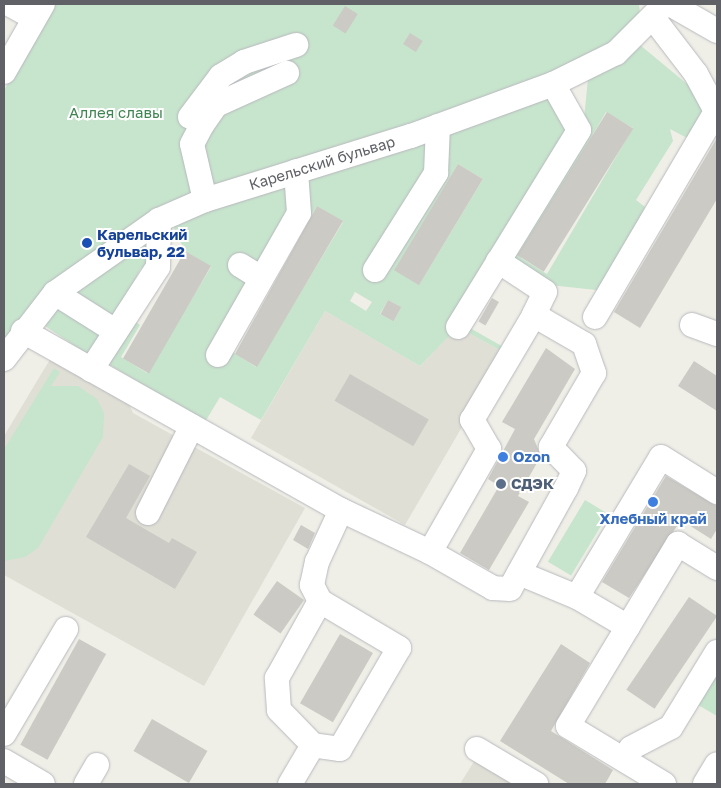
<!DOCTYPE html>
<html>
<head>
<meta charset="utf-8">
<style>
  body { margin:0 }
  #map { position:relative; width:721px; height:788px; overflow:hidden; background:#efefe8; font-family:"Golos Text",sans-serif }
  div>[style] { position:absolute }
  .education>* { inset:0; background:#dfdfd6 }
  .green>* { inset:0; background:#c7e4cd; transform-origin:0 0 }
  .building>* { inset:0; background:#cbcac4; transform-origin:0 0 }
  .roads { filter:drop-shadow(0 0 1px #b8b8bd) drop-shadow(0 0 1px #b8b8bd) }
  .minor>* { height:24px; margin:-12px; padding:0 12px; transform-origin:12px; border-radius:12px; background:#fff }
  .dots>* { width:14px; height:14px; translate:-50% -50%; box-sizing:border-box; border:2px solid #fff; border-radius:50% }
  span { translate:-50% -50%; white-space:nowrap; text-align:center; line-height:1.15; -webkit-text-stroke:4px #fff; paint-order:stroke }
  .park-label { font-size:15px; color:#408451 }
  .street-label { font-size:15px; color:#5f6166 }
  .transit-label { font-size:15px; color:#164399; font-weight:700 }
  .left { translate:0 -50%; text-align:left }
  .shop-label { font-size:15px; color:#366cbe; font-weight:700 }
  .service-label { font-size:15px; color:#4e5e75; font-weight:700 }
  .frame { position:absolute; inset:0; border:5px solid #5f6166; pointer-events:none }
</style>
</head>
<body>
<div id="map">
  <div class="education">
    <div style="clip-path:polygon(325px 311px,420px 366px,458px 327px,505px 353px,405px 525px,251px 438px)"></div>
    <div style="clip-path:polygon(52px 356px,129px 404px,133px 413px,305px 508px,204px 686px,4px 575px,4px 436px)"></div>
    <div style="clip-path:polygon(478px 755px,526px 784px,460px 784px)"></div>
  </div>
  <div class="green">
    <div style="clip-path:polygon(54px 4px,639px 4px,640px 15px,614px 44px,552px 81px,197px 195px,4px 347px,4px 90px)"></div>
    <div style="clip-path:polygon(evenodd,640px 45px,710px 103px,689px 139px,670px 129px,673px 141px,636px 200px,645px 207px,606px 291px,549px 285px,505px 257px,583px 130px,588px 78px,640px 45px,606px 112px,633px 128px,547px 274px,521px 258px,606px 112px)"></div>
    <div style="clip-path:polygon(evenodd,554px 95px,569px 130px,454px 319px,507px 349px,505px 353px,458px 327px,420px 366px,325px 311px,261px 420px,220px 397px,205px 422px,105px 362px,130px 318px,140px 325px,121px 357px,147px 373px,211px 267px,185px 251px,172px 224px,197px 212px,554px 95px,458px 164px,483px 179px,419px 285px,395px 270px,458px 164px,554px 95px,317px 206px,343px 222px,256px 367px,231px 351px,317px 206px,554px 95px,355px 292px,372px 302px,366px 311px,350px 301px,355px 292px,554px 95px,388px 300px,401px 307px,394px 321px,380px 314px,388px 300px)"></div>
    <div style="clip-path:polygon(153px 233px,150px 273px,141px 268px,93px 358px,42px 324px,81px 283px)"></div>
    <div style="clip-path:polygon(54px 368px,60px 372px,51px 386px,78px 386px,97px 399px,104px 413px,103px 437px,38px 548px,25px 557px,4px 561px,4px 449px)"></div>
    <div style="left:585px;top:500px;width:27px;height:72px;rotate:31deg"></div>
    <div style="clip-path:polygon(717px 672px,717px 716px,698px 705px)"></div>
  </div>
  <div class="building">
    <div style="left:345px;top:6px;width:15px;height:23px;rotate:32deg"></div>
    <div style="left:410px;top:33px;width:15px;height:13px;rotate:32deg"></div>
    <div style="left:607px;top:112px;width:31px;height:169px;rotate:32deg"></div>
    <div style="clip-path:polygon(717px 138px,717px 199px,640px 328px,614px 312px)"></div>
    <div style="left:458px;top:164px;width:29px;height:124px;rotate:31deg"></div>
    <div style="clip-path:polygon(317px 206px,343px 221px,257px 367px,235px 354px)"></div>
    <div style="left:185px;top:251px;width:30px;height:124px;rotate:30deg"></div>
    <div style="left:492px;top:298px;width:8px;height:27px;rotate:30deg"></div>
    <div style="left:388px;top:300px;width:15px;height:16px;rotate:28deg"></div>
    <div style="clip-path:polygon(546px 348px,575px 369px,534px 439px,541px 456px,518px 496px,529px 502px,489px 570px,460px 553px,499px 486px,488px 479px,515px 429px,502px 422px)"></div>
    <div style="clip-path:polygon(694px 361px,717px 376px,717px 411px,678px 386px)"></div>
    <div style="left:350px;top:374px;width:91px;height:31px;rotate:30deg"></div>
    <div style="clip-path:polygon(129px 464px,150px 476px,126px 518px,169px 543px,172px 538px,197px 552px,175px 589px,86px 537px)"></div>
    <div style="clip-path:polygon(666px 476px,717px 506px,717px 529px,711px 539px,681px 520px,629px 598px,602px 582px)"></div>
    <div style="clip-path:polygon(301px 525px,315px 533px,308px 549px,293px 540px)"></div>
    <div style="left:277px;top:581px;width:33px;height:41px;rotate:35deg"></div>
    <div style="left:689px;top:597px;width:34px;height:112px;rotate:34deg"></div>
    <div style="left:340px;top:634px;width:38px;height:80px;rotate:30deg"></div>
    <div style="left:79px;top:639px;width:31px;height:121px;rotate:29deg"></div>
    <div style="clip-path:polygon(561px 644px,590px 663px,551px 731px,613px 770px,605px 784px,569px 784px,500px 741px)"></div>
    <div style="left:152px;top:719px;width:64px;height:37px;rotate:30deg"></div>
  </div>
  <div class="roads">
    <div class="minor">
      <div style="left:9px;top:4px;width:29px;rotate:29deg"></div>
      <div style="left:670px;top:4px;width:54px;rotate:29.9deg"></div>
      <div style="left:654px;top:19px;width:69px;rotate:52.6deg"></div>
      <div style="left:696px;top:74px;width:42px;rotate:61.6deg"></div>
      <div style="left:4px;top:72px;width:78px;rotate:-60.2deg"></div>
      <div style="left:190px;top:117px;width:51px;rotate:-52.9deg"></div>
      <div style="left:221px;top:76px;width:27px;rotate:-31deg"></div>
      <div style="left:244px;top:62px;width:55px;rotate:-18.1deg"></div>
      <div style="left:205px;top:200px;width:57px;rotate:-103.1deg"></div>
      <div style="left:192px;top:144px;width:21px;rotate:-62deg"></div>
      <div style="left:202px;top:125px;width:24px;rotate:-55deg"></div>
      <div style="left:216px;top:105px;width:78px;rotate:-24.3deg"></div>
      <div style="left:498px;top:261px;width:56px;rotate:33.4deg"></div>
      <div style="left:545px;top:292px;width:25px;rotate:116deg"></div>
      <div style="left:534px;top:315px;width:58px;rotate:30.1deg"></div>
      <div style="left:584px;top:344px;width:31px;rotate:71deg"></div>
      <div style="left:594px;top:373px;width:86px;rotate:120.2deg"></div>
      <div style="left:551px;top:447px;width:33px;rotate:46deg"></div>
      <div style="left:574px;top:471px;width:19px;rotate:115deg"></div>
      <div style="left:566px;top:488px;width:115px;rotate:119deg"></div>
      <div style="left:510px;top:589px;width:17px;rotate:-177deg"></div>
      <div style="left:493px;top:588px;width:73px;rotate:-150.3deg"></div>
      <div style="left:430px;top:552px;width:119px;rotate:-60.2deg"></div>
      <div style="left:489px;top:449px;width:34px;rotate:-120deg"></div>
      <div style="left:472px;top:420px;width:122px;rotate:-59.4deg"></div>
      <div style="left:240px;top:265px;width:25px;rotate:32deg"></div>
      <div style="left:375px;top:270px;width:115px;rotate:-57.8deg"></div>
      <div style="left:436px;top:173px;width:47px;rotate:-87.6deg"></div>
      <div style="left:55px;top:293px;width:71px;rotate:32.3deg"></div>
      <div style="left:595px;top:317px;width:240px;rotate:-59.5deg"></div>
      <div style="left:692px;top:325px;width:27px;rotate:20deg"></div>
      <div style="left:458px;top:327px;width:231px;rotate:-58.4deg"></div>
      <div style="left:579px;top:130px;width:53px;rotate:-119.5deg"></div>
      <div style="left:23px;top:331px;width:365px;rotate:29.4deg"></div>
      <div style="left:341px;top:510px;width:98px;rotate:25.3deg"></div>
      <div style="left:218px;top:355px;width:163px;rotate:-60.3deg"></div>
      <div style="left:299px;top:213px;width:42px;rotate:-94.1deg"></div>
      <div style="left:4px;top:359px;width:83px;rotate:-52.3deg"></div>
      <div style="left:55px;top:293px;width:127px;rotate:-35.1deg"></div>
      <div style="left:159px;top:220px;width:50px;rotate:-23.5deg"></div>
      <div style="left:205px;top:200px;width:216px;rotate:-17.3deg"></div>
      <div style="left:411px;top:136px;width:151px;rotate:-20.1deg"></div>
      <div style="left:553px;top:84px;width:70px;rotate:-26.2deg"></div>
      <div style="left:616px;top:53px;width:69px;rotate:-45deg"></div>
      <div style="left:91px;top:370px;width:123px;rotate:-57deg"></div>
      <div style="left:158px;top:267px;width:47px;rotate:-88.8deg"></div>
      <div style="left:148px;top:513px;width:97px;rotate:-63.2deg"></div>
      <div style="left:519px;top:573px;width:63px;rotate:22.5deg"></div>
      <div style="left:577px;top:597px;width:59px;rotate:30.5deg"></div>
      <div style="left:577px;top:597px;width:163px;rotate:-59deg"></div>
      <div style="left:661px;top:457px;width:66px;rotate:32deg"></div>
      <div style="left:320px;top:601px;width:92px;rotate:30.7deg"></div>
      <div style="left:399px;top:648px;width:117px;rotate:120.3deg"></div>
      <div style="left:340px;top:749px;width:27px;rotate:-172deg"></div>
      <div style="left:313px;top:745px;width:49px;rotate:-134.2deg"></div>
      <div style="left:279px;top:710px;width:32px;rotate:-94deg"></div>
      <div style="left:277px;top:678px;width:88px;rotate:-60.8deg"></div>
      <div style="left:320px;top:601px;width:18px;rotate:-117deg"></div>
      <div style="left:312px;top:585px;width:24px;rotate:-78deg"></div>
      <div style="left:317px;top:562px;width:57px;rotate:-65.2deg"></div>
      <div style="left:4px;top:734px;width:122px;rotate:-59.4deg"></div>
      <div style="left:477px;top:749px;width:69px;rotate:30.7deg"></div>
      <div style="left:625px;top:760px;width:13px;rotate:-63deg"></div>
      <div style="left:631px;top:748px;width:45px;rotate:-27.7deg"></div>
      <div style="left:671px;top:727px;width:88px;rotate:-58.5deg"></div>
      <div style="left:4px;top:761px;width:45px;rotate:30.5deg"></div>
      <div style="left:86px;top:784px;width:22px;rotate:-60deg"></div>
      <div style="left:290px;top:784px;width:45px;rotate:-59.5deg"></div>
      <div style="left:664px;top:784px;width:112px;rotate:-148.9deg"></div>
      <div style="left:568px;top:726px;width:213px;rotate:-58.9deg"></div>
      <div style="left:678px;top:544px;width:46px;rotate:31.6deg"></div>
      <div style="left:705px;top:784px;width:23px;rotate:-59deg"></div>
    </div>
  </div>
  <div class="dots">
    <div style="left:87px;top:243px;background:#1a4fb4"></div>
    <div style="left:503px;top:457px;background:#3f7fe0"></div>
    <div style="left:501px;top:484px;background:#5c6f8a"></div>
    <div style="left:653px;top:502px;background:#3f7fe0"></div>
  </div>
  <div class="park-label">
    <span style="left:116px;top:113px">Аллея славы</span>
  </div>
  <div class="street-label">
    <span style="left:322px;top:163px;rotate:-17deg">Карельский бульвар</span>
  </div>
  <div class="transit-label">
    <span class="left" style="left:97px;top:243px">Карельский<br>бульвар, 22</span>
  </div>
  <div class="shop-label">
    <span class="left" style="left:513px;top:457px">Ozon</span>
    <span style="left:653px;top:519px">Хлебный край</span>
  </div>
  <div class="service-label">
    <span class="left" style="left:511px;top:484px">СДЭК</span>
  </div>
  <div class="frame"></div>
</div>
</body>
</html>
